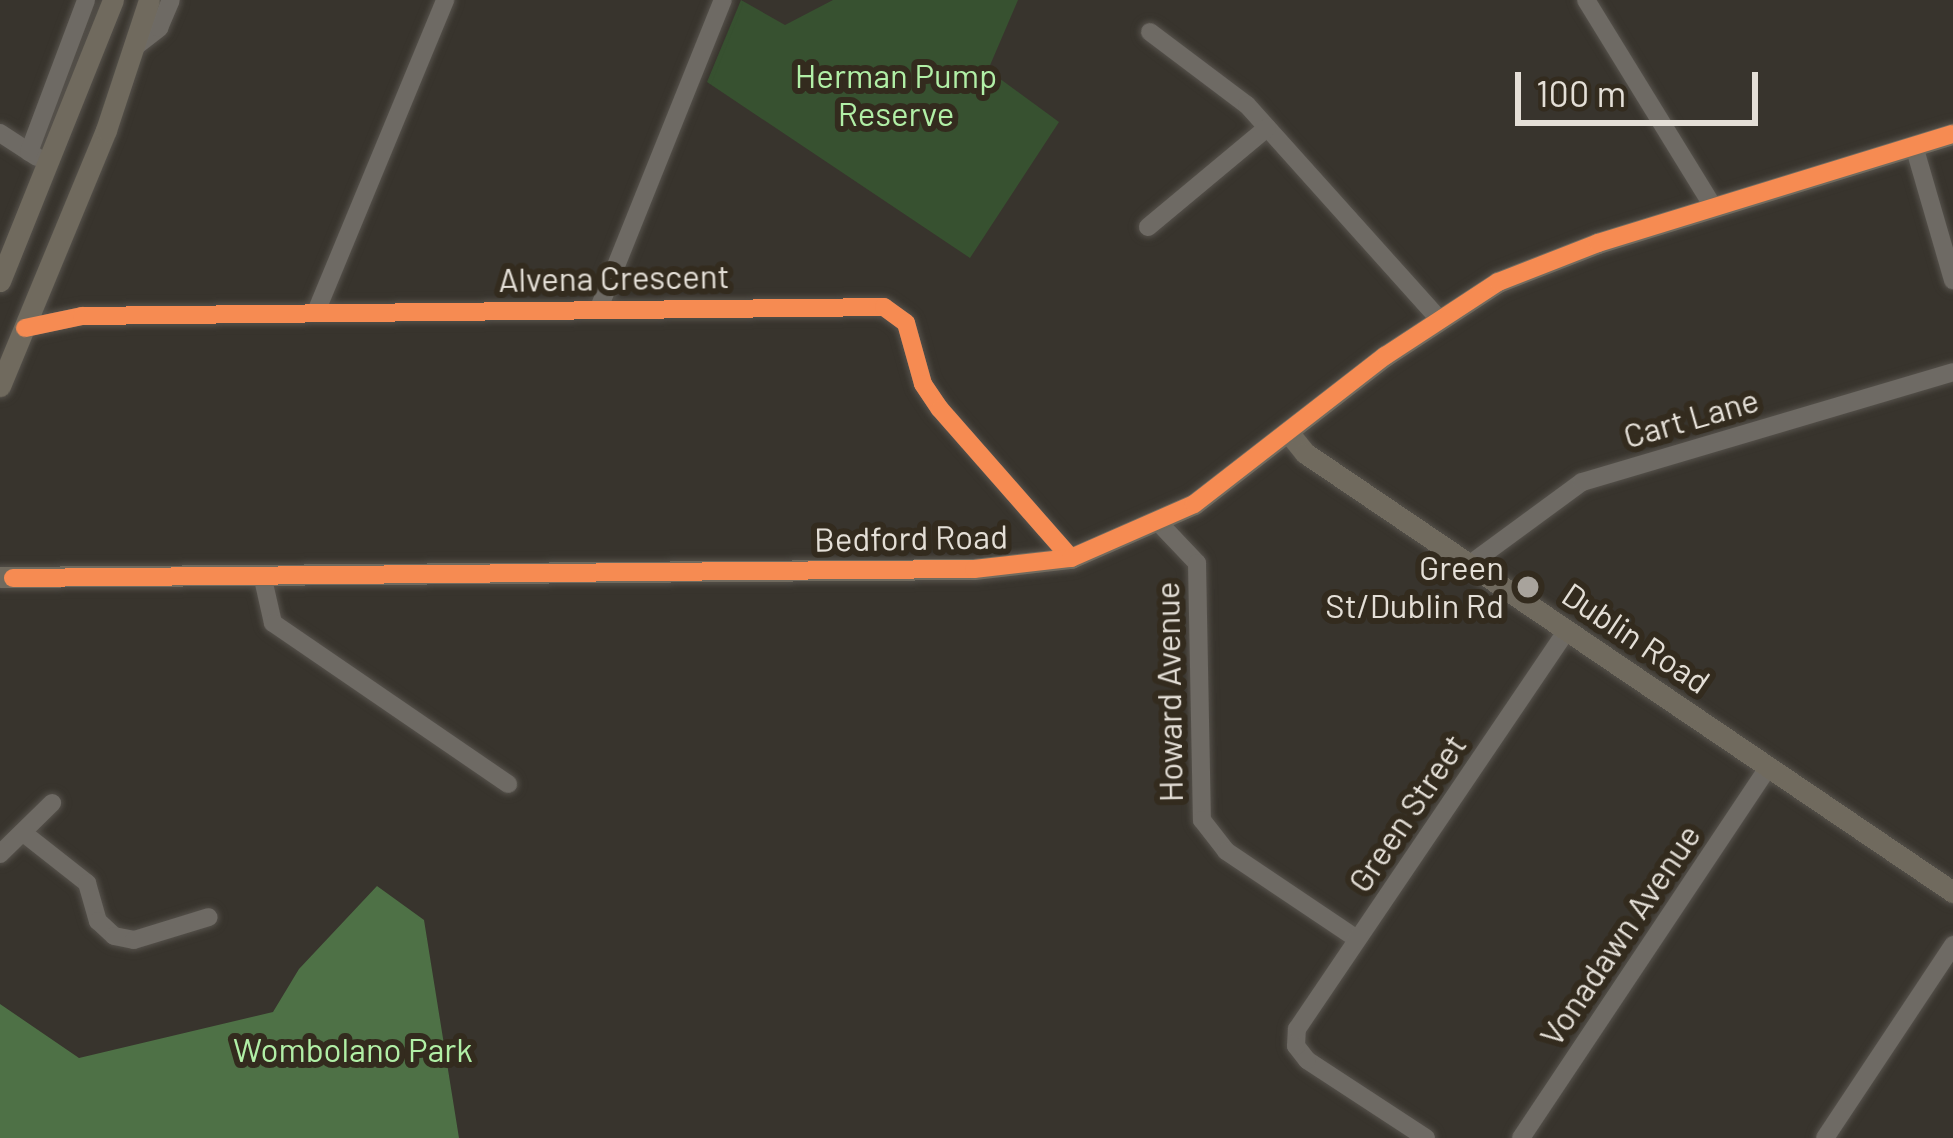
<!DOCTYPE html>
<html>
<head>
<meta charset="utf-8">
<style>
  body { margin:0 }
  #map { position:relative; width:1953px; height:1138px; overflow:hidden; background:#38342d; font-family:Barlow,sans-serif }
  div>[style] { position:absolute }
  .green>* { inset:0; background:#375130 }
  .forest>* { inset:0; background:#4e7146 }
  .roads { filter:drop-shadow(0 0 3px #56524c) drop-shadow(0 0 3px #56524c) }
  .minor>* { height:18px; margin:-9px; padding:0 9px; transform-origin:9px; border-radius:9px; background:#6e6a64 }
  .major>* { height:21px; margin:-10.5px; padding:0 10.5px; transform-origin:10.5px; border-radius:10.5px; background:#706a5e }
  .cycleway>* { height:18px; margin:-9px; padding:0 9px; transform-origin:9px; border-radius:9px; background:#f68b52 }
  .dots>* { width:33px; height:33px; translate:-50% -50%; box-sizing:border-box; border:6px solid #332b1e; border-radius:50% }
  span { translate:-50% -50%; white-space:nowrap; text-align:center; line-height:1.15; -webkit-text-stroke:12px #332b1e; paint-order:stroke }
  .park-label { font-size:33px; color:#b1efa6 }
  .street-label { font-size:33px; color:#e4dfd7 }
  .poi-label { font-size:33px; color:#e4dfd7 }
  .right { translate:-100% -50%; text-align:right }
  .scale { position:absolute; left:1515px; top:72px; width:243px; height:54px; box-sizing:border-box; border:6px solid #e4dfd7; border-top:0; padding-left:15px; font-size:36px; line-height:42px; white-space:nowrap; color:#e4dfd7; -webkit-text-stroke:9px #332b1e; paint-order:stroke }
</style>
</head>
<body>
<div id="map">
  <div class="green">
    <div style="clip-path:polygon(741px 0,785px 25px,833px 0,1018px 0,988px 70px,1059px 122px,970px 258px,707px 82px)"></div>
  </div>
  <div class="forest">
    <div style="clip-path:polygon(377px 886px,424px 920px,459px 1138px,0 1138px,0 1004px,79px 1058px,273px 1012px,299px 969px)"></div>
  </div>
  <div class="roads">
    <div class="minor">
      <div style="left:1586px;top:0;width:244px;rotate:58.4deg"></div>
      <div style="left:1150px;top:32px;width:121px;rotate:37deg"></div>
      <div style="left:1247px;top:105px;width:286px;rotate:48.1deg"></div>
      <div style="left:135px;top:47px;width:31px;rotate:-38deg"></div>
      <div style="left:159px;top:28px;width:30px;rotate:-67deg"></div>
      <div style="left:0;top:133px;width:44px;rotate:33deg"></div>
      <div style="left:1914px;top:146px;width:140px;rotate:73.8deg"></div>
      <div style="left:29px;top:152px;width:162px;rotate:-69.4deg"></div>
      <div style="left:1148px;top:227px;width:155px;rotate:-39.8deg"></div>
      <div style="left:599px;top:308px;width:332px;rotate:-68.1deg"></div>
      <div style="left:316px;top:312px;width:338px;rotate:-67.5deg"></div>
      <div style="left:25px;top:328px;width:58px;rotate:-11.9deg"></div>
      <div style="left:82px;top:316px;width:802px;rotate:-0.64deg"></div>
      <div style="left:884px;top:307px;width:27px;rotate:36deg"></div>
      <div style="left:906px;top:323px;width:63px;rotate:74.4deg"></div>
      <div style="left:923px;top:384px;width:30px;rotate:56deg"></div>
      <div style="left:940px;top:409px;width:198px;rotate:48.7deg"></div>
      <div style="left:1160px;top:524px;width:54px;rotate:46.5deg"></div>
      <div style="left:1197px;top:563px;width:257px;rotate:88.9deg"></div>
      <div style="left:1202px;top:820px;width:39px;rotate:52deg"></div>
      <div style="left:1226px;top:851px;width:158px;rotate:33.9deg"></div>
      <div style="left:1469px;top:565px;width:140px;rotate:-36.3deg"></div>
      <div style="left:1582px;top:482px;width:387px;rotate:-16.5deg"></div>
      <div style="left:263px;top:579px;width:45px;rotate:77.2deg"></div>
      <div style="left:273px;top:623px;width:285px;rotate:34.4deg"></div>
      <div style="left:26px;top:835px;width:78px;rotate:38.2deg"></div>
      <div style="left:87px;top:883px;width:40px;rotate:74deg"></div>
      <div style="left:98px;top:921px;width:22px;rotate:43deg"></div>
      <div style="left:114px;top:936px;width:20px;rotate:11deg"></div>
      <div style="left:134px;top:940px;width:78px;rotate:-17deg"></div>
      <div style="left:0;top:854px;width:73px;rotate:-44.4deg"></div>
      <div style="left:1426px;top:1138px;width:142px;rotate:-146.8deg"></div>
      <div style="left:1307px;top:1060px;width:18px;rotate:-128deg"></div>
      <div style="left:1296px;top:1046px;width:17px;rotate:-87deg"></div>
      <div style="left:1297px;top:1029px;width:480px;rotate:-55.9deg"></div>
      <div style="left:1521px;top:1138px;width:447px;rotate:-56.3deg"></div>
      <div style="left:1825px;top:1138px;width:232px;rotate:-56.4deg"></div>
    </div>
    <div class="major">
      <div style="left:0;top:281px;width:303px;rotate:-68.1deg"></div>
      <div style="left:0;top:386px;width:277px;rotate:-67.5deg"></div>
      <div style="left:106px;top:130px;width:137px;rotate:-71.7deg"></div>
      <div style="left:1288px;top:432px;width:27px;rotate:51deg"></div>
      <div style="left:1305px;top:453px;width:783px;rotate:34.12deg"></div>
      <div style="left:0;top:577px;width:974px;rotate:-0.47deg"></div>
      <div style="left:974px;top:569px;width:98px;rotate:-6.5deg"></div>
      <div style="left:1071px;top:558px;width:134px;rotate:-23.7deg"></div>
      <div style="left:1194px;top:504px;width:242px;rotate:-37.8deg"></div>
      <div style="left:1385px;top:356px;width:135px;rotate:-33.2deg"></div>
      <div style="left:1498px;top:282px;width:107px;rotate:-21.3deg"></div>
      <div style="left:1598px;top:243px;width:371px;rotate:-17.1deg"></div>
    </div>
  </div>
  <div class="cycleway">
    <div style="left:25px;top:328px;width:58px;rotate:-11.9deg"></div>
    <div style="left:82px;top:316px;width:802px;rotate:-0.64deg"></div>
    <div style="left:884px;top:307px;width:27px;rotate:36deg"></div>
    <div style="left:906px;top:323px;width:63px;rotate:74.4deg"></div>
    <div style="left:923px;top:384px;width:30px;rotate:56deg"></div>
    <div style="left:940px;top:409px;width:198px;rotate:48.7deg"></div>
    <div style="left:13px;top:578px;width:961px;rotate:-0.54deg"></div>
    <div style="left:974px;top:569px;width:98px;rotate:-6.5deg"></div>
    <div style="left:1071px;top:558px;width:134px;rotate:-23.7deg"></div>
    <div style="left:1194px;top:504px;width:242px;rotate:-37.8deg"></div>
    <div style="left:1385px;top:356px;width:135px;rotate:-33.2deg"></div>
    <div style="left:1498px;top:282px;width:107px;rotate:-21.3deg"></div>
    <div style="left:1598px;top:243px;width:371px;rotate:-17.1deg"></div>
  </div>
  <div class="dots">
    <div style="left:1528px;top:587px;background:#a8a39c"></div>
  </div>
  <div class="park-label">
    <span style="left:896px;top:95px">Herman Pump<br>Reserve</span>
    <span style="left:353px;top:1050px">Wombolano Park</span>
  </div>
  <div class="street-label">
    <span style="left:614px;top:278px;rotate:-1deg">Alvena Crescent</span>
    <span style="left:1691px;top:418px;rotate:-16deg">Cart Lane</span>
    <span style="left:911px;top:538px;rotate:-1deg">Bedford Road</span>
    <span style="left:1636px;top:638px;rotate:34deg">Dublin Road</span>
    <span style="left:1169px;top:692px;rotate:-91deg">Howard Avenue</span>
    <span style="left:1407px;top:813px;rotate:-56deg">Green Street</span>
    <span style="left:1620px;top:935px;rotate:-56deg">Vonadawn Avenue</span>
  </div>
  <div class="poi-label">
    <span class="right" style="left:1504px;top:587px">Green<br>St/Dublin Rd</span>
  </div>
  <div class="scale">100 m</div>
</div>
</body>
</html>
